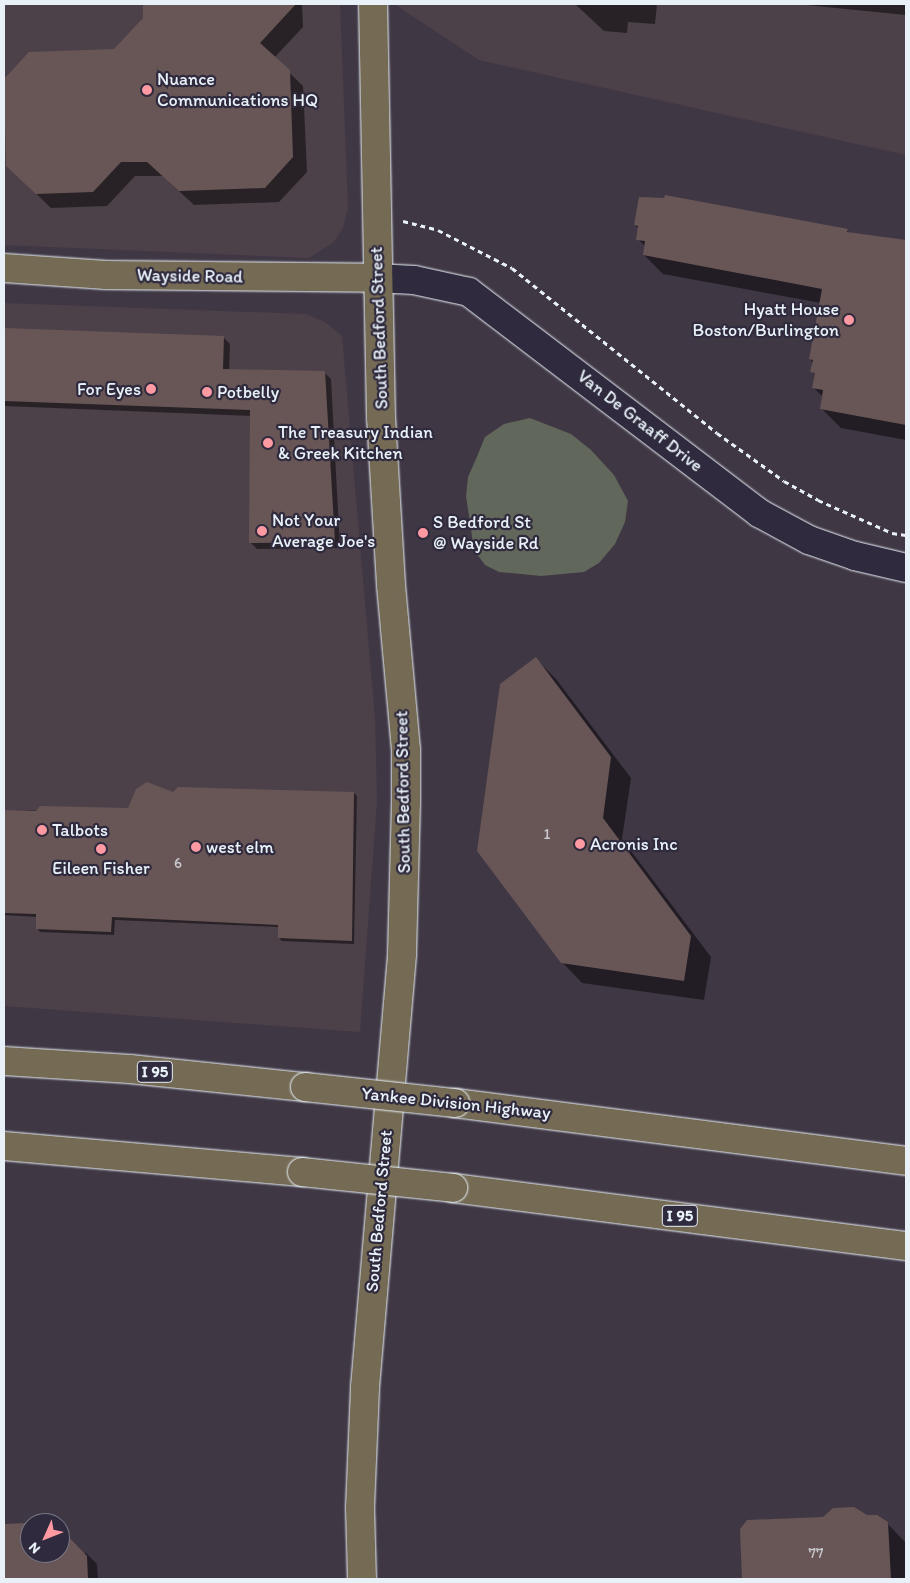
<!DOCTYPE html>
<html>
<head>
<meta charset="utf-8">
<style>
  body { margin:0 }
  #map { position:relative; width:910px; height:1583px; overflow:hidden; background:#403744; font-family:Itim,sans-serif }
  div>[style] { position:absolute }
  .built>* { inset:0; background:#4c4049 }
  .green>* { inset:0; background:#61675a }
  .shadow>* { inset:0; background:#0007 }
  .building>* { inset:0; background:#685656 }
  .path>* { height:3px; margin-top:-1.5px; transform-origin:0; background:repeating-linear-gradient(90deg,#e8f1f8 0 5px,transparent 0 9px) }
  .roads { filter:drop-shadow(0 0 1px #e8f1f8) drop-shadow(0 0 1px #e8f1f8) }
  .minor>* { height:28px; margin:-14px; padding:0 14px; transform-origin:14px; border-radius:14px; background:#2f2a3d }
  .major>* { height:28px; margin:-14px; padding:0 14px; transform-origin:14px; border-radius:14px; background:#756b55 }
  .highway>* { height:28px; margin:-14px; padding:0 14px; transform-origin:14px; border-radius:14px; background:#756b55 }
  .bridges { filter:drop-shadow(0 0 1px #e8f1f8) drop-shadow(0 0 1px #e8f1f8) }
  .highway-bridge>* { height:28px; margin:-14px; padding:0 14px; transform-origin:14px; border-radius:14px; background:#756b55 }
  .dots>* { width:14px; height:14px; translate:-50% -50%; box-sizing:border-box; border:2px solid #2f2a3d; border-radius:50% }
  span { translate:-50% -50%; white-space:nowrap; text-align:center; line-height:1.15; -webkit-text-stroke:4.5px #2f2a3d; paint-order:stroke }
  .number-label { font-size:15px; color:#c8cad0 }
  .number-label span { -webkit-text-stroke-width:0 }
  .shield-label span { padding:1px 4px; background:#2f2a3d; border:1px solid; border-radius:4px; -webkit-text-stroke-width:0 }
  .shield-label { font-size:16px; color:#e8f1f8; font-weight:700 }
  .poi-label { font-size:18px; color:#e8f1f8 }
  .left { translate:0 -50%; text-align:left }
  .right { translate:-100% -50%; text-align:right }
  .street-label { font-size:18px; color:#e8f1f8 }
  .frame { position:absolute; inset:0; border:5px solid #e8f1f8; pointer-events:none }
  .north { position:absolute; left:20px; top:1513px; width:50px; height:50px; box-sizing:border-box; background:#2f2a3d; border:1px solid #797a88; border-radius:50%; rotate:226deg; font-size:14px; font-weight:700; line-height:20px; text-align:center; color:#e8f1f8 }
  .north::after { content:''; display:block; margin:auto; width:18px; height:22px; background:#ff9aa2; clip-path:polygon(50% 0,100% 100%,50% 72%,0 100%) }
</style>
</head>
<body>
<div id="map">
  <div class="built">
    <div style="clip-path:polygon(4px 4px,340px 4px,348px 208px,343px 228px,334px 242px,309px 258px,4px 245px)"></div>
    <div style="clip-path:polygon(394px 4px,906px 4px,906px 155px,479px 60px)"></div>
    <div style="clip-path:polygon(4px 303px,306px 314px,325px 322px,342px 336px,375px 719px,377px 801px,360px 1032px,4px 1006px)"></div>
  </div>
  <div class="green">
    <div style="clip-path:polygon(530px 418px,571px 434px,591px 450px,614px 475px,628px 501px,625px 522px,615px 544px,599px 563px,584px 572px,541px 576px,499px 572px,485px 565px,474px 550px,466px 496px,468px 477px,476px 459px,485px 437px,504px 424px)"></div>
  </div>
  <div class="shadow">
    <div style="clip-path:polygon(144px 4px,302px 4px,303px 27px,274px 58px,303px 86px,307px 172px,279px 202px,194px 205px,163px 176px,135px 176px,107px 206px,51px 208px,22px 180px,115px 50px,145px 18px)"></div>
    <div style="clip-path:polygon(575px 4px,657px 4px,655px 24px,628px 22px,627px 33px,604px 31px)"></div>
    <div style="clip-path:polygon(796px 4px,906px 4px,906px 15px)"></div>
    <div style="clip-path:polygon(635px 225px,847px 230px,851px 234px,906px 241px,906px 440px,841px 428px,821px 408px,823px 397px,813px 387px,815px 375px,811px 359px,821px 303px,663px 274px,644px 255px,646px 247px,638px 239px,639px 229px)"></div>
    <div style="clip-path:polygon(4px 329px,224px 338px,230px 344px,229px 371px,325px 373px,331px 379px,340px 548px,257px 549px,250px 542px,252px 416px,4px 406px)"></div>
    <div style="clip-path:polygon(536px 659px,556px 679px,631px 778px,622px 839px,711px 957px,704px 1000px,582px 983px,562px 962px)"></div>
    <div style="clip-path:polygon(174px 793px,354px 793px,357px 796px,354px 944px,282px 941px,279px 938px,279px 927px,115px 920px,114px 935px,40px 932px,37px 928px,37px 917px,4px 915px,4px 811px,129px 809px)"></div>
    <div style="clip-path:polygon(866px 1516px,883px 1519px,906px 1543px,906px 1579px,743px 1579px,742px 1530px)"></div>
    <div style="clip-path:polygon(30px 1524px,30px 1553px,60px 1553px,60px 1524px,70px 1534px,70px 1554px,86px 1553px,97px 1564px,98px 1579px,4px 1579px,4px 1525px)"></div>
  </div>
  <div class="building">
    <div style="clip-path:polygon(143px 4px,296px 4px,260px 43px,290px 70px,293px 157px,265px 188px,179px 191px,147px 162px,121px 162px,93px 192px,36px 194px,6px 166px,4px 79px,29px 52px,114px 49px,143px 18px)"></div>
    <div style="clip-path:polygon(665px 195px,848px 229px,847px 232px,906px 240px,906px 425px,820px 409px,823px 390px,812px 388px,815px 373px,810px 372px,813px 360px,809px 359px,822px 289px,643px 255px,645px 241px,636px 240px,638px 226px,634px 225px,639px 197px,664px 198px)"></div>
    <div style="clip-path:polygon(4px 328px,224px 336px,223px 369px,325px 371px,335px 542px,249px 543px,250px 410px,4px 401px)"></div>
    <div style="clip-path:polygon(536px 657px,611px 757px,603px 818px,691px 936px,684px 981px,561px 963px,477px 851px,500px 684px)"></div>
    <div style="clip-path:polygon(147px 782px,173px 792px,178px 787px,354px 792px,352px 941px,278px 938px,278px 925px,112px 917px,111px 932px,36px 929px,36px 914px,4px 913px,4px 810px,36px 811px,40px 806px,128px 808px,136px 789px)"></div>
    <div style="clip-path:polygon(854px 1507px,867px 1515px,877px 1515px,888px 1522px,891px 1579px,742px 1579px,740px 1529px,747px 1520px,823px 1517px,833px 1508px)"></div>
    <div style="clip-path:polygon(54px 1522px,30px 1523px,30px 1553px,60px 1553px,60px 1528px,87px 1556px,88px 1579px,4px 1579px,4px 1524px)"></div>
  </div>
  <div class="path">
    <div style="left:403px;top:221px;width:36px;rotate:14deg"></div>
    <div style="left:438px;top:230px;width:83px;rotate:27.2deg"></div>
    <div style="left:512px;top:268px;width:263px;rotate:38.8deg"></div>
    <div style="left:717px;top:433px;width:82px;rotate:35.6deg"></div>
    <div style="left:784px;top:481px;width:39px;rotate:29deg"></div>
    <div style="left:818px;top:500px;width:81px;rotate:24deg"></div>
    <div style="left:892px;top:533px;width:14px;rotate:8deg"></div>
  </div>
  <div class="roads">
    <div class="minor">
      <div style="left:376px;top:278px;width:38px;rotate:3deg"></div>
      <div style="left:414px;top:280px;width:56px;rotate:12.3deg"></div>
      <div style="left:469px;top:292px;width:365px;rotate:37.3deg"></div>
      <div style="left:759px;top:513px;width:57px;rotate:28.4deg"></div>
      <div style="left:809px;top:540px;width:49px;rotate:19.2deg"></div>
      <div style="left:855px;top:556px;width:52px;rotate:13.2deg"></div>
    </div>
    <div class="major">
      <div style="left:4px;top:268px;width:102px;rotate:3.9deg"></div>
      <div style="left:106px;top:275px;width:270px;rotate:0.6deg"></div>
      <div style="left:362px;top:1579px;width:71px;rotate:-91.6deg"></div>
      <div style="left:360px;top:1508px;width:121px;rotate:-87.6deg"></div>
      <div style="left:365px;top:1387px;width:435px;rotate:-85.1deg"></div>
      <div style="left:402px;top:954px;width:151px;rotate:-88.5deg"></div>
      <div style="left:406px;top:803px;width:53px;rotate:-90deg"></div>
      <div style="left:406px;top:750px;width:166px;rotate:-95.2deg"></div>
      <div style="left:391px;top:585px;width:167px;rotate:-93.4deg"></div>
      <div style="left:381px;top:418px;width:414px;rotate:-91.1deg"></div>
    </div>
    <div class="highway">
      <div style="left:4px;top:1061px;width:126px;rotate:3.6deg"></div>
      <div style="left:130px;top:1069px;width:176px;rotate:5.9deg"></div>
      <div style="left:455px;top:1103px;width:455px;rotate:7.3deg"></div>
      <div style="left:4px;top:1146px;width:299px;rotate:5deg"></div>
      <div style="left:453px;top:1188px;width:457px;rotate:7.3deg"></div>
    </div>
  </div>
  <div class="bridges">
    <div class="highway-bridge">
      <div style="left:305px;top:1087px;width:151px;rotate:6.1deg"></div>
      <div style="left:302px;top:1172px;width:152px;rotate:6deg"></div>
    </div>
  </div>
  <div class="dots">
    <div style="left:147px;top:90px;background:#ff9aa2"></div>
    <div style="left:849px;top:320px;background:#ff9aa2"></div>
    <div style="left:151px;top:389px;background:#ff9aa2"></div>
    <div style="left:207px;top:392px;background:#ff9aa2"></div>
    <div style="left:268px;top:443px;background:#ff9aa2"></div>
    <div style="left:262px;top:531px;background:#ff9aa2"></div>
    <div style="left:423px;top:533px;background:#ff9aa2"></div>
    <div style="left:42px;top:830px;background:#ff9aa2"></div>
    <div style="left:580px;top:844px;background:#ff9aa2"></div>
    <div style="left:196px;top:847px;background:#ff9aa2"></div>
    <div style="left:101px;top:849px;background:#ff9aa2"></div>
  </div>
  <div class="number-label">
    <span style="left:547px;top:835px">1</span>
    <span style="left:178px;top:864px">6</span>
    <span style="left:816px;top:1554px">77</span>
  </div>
  <div class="shield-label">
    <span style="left:155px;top:1072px">I 95</span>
    <span style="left:680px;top:1216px">I 95</span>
  </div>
  <div class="poi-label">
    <span class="left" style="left:157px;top:90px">Nuance<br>Communications HQ</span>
    <span class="right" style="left:839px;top:320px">Hyatt House<br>Boston/Burlington</span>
    <span class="right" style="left:141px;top:389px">For Eyes</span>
    <span class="left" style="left:217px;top:392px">Potbelly</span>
    <span class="left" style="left:278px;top:443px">The Treasury Indian<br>&amp; Greek Kitchen</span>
    <span class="left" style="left:272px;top:531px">Not Your<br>Average Joe's</span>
    <span class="left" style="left:433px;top:533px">S Bedford St<br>@ Wayside Rd</span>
    <span class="left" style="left:52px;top:830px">Talbots</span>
    <span class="left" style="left:590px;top:844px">Acronis Inc</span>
    <span class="left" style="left:206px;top:847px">west elm</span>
    <span style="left:101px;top:868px">Eileen Fisher</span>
  </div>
  <div class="street-label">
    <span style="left:190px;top:276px;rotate:1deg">Wayside Road</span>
    <span style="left:379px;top:328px;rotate:-92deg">South Bedford Street</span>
    <span style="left:640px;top:421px;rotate:38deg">Van De Graaff Drive</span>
    <span style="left:403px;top:792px;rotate:-91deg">South Bedford Street</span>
    <span style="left:456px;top:1103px;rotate:6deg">Yankee Division Highway</span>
    <span style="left:379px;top:1211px;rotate:-85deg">South Bedford Street</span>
  </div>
  <div class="frame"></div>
  <div class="north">N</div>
</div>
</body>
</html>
